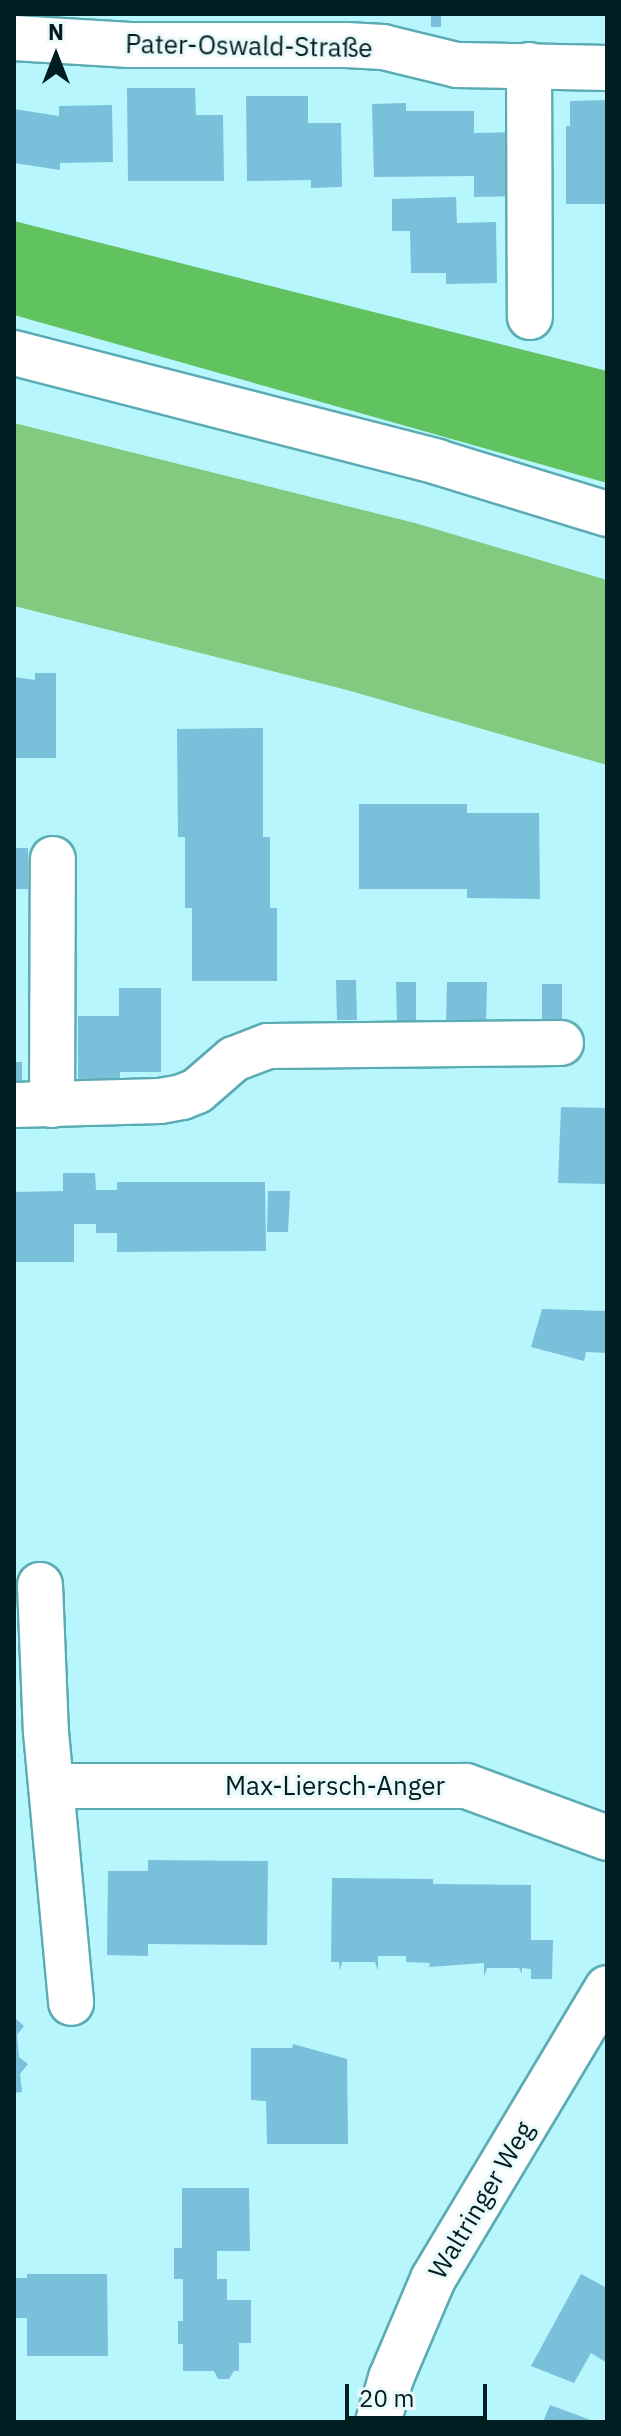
<!DOCTYPE html>
<html>
<head>
<meta charset="utf-8">
<style>
  body { margin:0 }
  #map { position:relative; width:621px; height:2436px; overflow:hidden; background:#b6f6fc; font-family:"IBM Plex Sans",sans-serif }
  div>[style] { position:absolute }
  .green>* { inset:0; background:#82ca7f }
  .forest>* { inset:0; background:#61c260 }
  .building>* { inset:0; background:#7ac0db }
  .roads { filter:drop-shadow(2px 0 #5aabb3) drop-shadow(-2px 0 #5aabb3) drop-shadow(0 2px #5aabb3) drop-shadow(0 -2px #5aabb3) }
  .minor>* { height:44px; margin:-22px; padding:0 22px; transform-origin:22px; border-radius:22px; background:#fff }
  .tertiary>* { height:44px; margin:-22px; padding:0 22px; transform-origin:22px; border-radius:22px; background:#fff }
  .secondary>* { height:44px; margin:-22px; padding:0 22px; transform-origin:22px; border-radius:22px; background:#fff }
  span { translate:-50% -50%; white-space:nowrap; text-align:center; line-height:1.15; -webkit-text-stroke:6px #eaf9fa; paint-order:stroke }
  .street-label { font-size:26px; color:#001e21 }
  .frame { position:absolute; inset:0; border:16px solid #001e21; pointer-events:none }
  .north { position:absolute; left:16px; top:16px; width:80px; height:80px; -webkit-text-stroke:6px #eaf9fa; paint-order:stroke; rotate:0deg; font-size:22px; font-weight:700; line-height:32px; text-align:center; color:#001e21 }
  .north::after { content:''; display:block; margin:auto; width:28px; height:36px; background:#001e21; clip-path:polygon(50% 0,100% 100%,50% 72%,0 100%) }
  .scale { position:absolute; left:345px; top:2384px; width:142px; height:36px; box-sizing:border-box; border:4px solid #001e21; border-top:0; padding-left:10px; font-size:24px; line-height:28px; white-space:nowrap; color:#001e21; -webkit-text-stroke:6px #eaf9fa; paint-order:stroke }
</style>
</head>
<body>
<div id="map">
  <div class="green">
    <div style="clip-path:polygon(14px 423px,415px 523px,607px 580px,607px 765px,347px 690px,14px 606px)"></div>
  </div>
  <div class="forest">
    <div style="clip-path:polygon(14px 221px,607px 371px,607px 483px,14px 315px)"></div>
  </div>
  <div class="building">
    <div style="clip-path:polygon(431px 14px,441px 14px,441px 27px,431px 27px)"></div>
    <div style="clip-path:polygon(127px 88px,195px 88px,196px 115px,223px 115px,224px 181px,128px 181px)"></div>
    <div style="clip-path:polygon(246px 96px,308px 96px,308px 123px,341px 123px,342px 187px,311px 188px,311px 180px,247px 181px)"></div>
    <div style="clip-path:polygon(607px 100px,607px 204px,566px 204px,566px 126px,570px 126px,570px 101px)"></div>
    <div style="clip-path:polygon(406px 103px,406px 111px,474px 111px,474px 133px,516px 132px,517px 196px,474px 197px,474px 176px,374px 177px,372px 104px)"></div>
    <div style="clip-path:polygon(112px 105px,113px 162px,60px 163px,60px 170px,14px 163px,14px 109px,59px 116px,59px 106px)"></div>
    <div style="clip-path:polygon(456px 197px,457px 223px,496px 222px,497px 283px,446px 284px,446px 273px,411px 273px,410px 231px,392px 231px,392px 199px)"></div>
    <div style="clip-path:polygon(35px 673px,56px 673px,56px 758px,14px 758px,14px 677px,35px 680px)"></div>
    <div style="clip-path:polygon(263px 728px,263px 837px,270px 837px,270px 908px,277px 908px,277px 981px,192px 981px,192px 908px,185px 908px,185px 837px,178px 837px,177px 729px)"></div>
    <div style="clip-path:polygon(359px 804px,467px 804px,467px 813px,539px 813px,540px 899px,467px 898px,467px 889px,359px 889px)"></div>
    <div style="clip-path:polygon(14px 848px,28px 848px,28px 889px,14px 889px)"></div>
    <div style="clip-path:polygon(336px 980px,356px 980px,357px 1020px,337px 1020px)"></div>
    <div style="clip-path:polygon(396px 982px,416px 982px,416px 1021px,397px 1021px)"></div>
    <div style="clip-path:polygon(447px 982px,487px 982px,486px 1022px,446px 1022px)"></div>
    <div style="clip-path:polygon(542px 984px,562px 984px,562px 1024px,542px 1024px)"></div>
    <div style="clip-path:polygon(119px 988px,161px 988px,161px 1072px,120px 1072px,120px 1079px,78px 1079px,78px 1016px,119px 1016px)"></div>
    <div style="clip-path:polygon(14px 1062px,22px 1062px,22px 1084px,14px 1084px)"></div>
    <div style="clip-path:polygon(561px 1107px,607px 1108px,607px 1184px,558px 1183px)"></div>
    <div style="clip-path:polygon(63px 1173px,95px 1173px,96px 1190px,117px 1190px,117px 1182px,265px 1182px,266px 1251px,117px 1252px,117px 1233px,96px 1233px,96px 1224px,74px 1224px,74px 1262px,14px 1262px,14px 1192px,63px 1191px)"></div>
    <div style="clip-path:polygon(268px 1191px,290px 1191px,288px 1232px,267px 1232px)"></div>
    <div style="clip-path:polygon(542px 1309px,607px 1311px,607px 1353px,586px 1352px,584px 1361px,531px 1347px)"></div>
    <div style="clip-path:polygon(148px 1860px,268px 1861px,267px 1945px,148px 1944px,148px 1956px,107px 1955px,108px 1871px,148px 1871px)"></div>
    <div style="clip-path:polygon(332px 1878px,433px 1879px,433px 1884px,531px 1885px,531px 1940px,553px 1940px,552px 1979px,531px 1979px,531px 1969px,522px 1968px,522px 1974px,519px 1968px,487px 1968px,484px 1977px,484px 1963px,429px 1967px,430px 1963px,406px 1962px,406px 1956px,378px 1956px,378px 1971px,375px 1962px,342px 1962px,340px 1971px,339px 1962px,331px 1962px)"></div>
    <div style="clip-path:polygon(14px 2017px,24px 2026px,17px 2035px,19px 2057px,28px 2064px,20px 2074px,22px 2092px,14px 2093px)"></div>
    <div style="clip-path:polygon(293px 2044px,347px 2059px,348px 2144px,267px 2144px,266px 2101px,251px 2100px,251px 2048px,292px 2048px)"></div>
    <div style="clip-path:polygon(182px 2188px,249px 2188px,250px 2251px,217px 2251px,217px 2279px,227px 2279px,227px 2300px,251px 2300px,251px 2343px,239px 2343px,239px 2371px,234px 2371px,229px 2379px,218px 2379px,214px 2371px,183px 2371px,183px 2344px,178px 2344px,178px 2321px,183px 2321px,183px 2279px,174px 2279px,174px 2248px,182px 2248px)"></div>
    <div style="clip-path:polygon(27px 2274px,107px 2274px,108px 2356px,27px 2356px,27px 2318px,14px 2318px,14px 2278px,27px 2278px)"></div>
    <div style="clip-path:polygon(581px 2274px,607px 2288px,607px 2363px,591px 2353px,574px 2383px,531px 2366px)"></div>
    <div style="clip-path:polygon(550px 2405px,596px 2422px,543px 2422px)"></div>
  </div>
  <div class="roads">
    <div class="minor">
      <div style="left:14px;top:38px;width:116px;rotate:3.5deg"></div>
      <div style="left:130px;top:45px;width:216px"></div>
      <div style="left:346px;top:45px;width:37px;rotate:3deg"></div>
      <div style="left:383px;top:47px;width:76px;rotate:13.7deg"></div>
      <div style="left:457px;top:65px;width:150px;rotate:1.1deg"></div>
      <div style="left:529px;top:65px;width:252px;rotate:89.8deg"></div>
      <div style="left:14px;top:1105px;width:146px;rotate:-1.6deg"></div>
      <div style="left:160px;top:1101px;width:22px;rotate:-10deg"></div>
      <div style="left:182px;top:1097px;width:16px;rotate:-22deg"></div>
      <div style="left:197px;top:1091px;width:49px;rotate:-40.9deg"></div>
      <div style="left:234px;top:1059px;width:36px;rotate:-21deg"></div>
      <div style="left:268px;top:1046px;width:293px;rotate:-0.6deg"></div>
      <div style="left:52px;top:1105px;width:246px;rotate:-89.8deg"></div>
      <div style="left:40px;top:1585px;width:147px;rotate:87.7deg"></div>
      <div style="left:46px;top:1732px;width:272px;rotate:84.7deg"></div>
      <div style="left:53px;top:1786px;width:413px"></div>
      <div style="left:466px;top:1786px;width:150px;rotate:20.2deg"></div>
    </div>
    <div class="tertiary">
      <div style="left:378px;top:2422px;width:46px;rotate:-73.5deg"></div>
      <div style="left:391px;top:2378px;width:108px;rotate:-67deg"></div>
      <div style="left:433px;top:2279px;width:339px;rotate:-59.1deg"></div>
    </div>
    <div class="secondary">
      <div style="left:14px;top:353px;width:437px;rotate:14.4deg"></div>
      <div style="left:437px;top:462px;width:178px;rotate:17deg"></div>
    </div>
  </div>
  <div class="street-label">
    <span style="left:249px;top:46px;rotate:1deg">Pater-Oswald-Straße</span>
    <span style="left:335px;top:1786px">Max-Liersch-Anger</span>
    <span style="left:481px;top:2200px;rotate:-59deg">Waltringer Weg</span>
  </div>
  <div class="frame"></div>
  <div class="north">N</div>
  <div class="scale">20 m</div>
</div>
</body>
</html>
